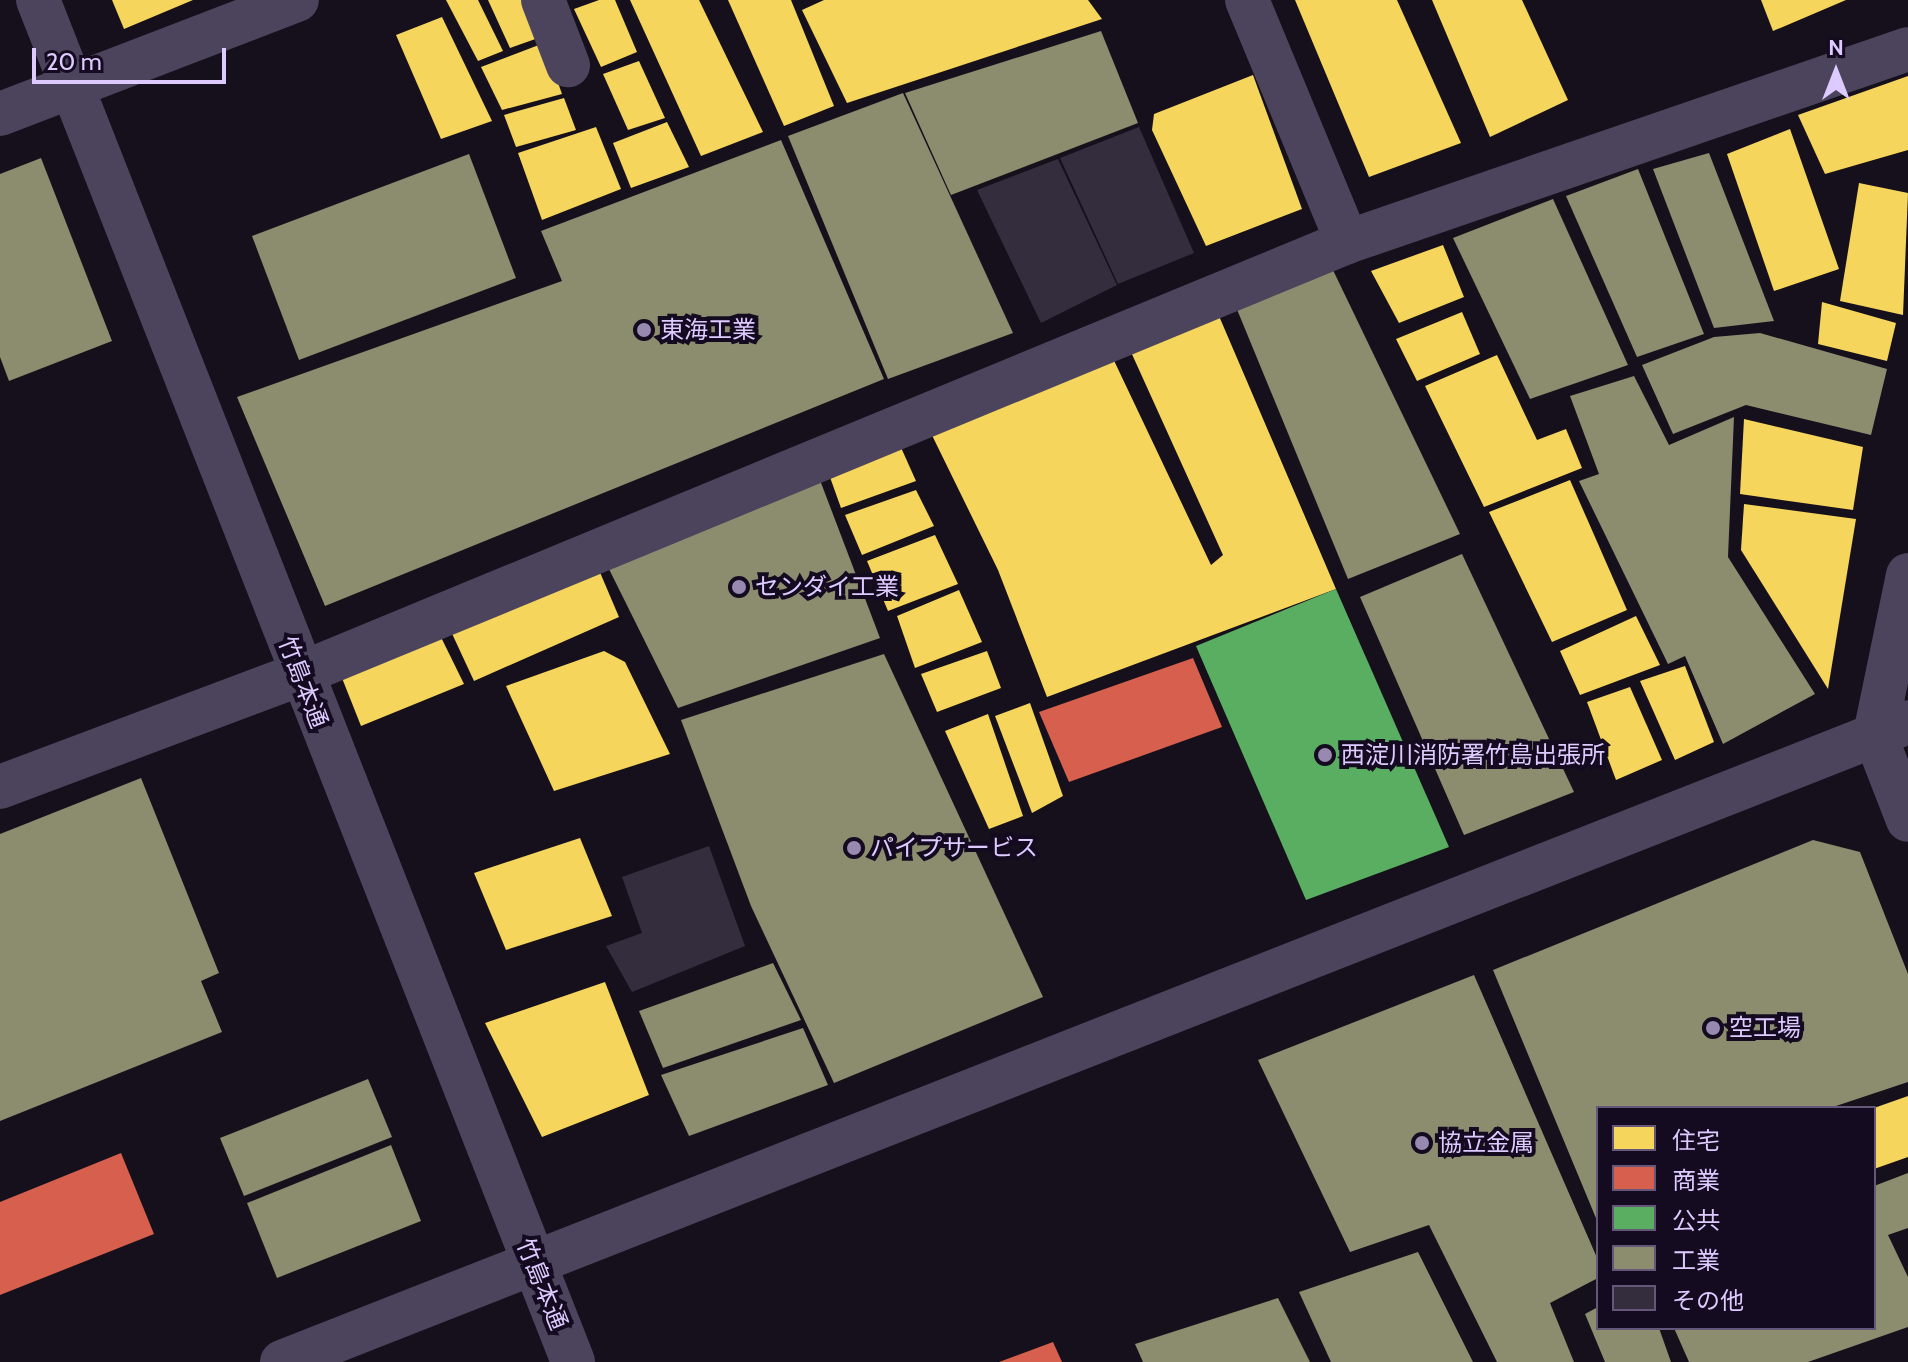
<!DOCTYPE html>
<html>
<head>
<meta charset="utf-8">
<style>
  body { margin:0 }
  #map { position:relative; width:1908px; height:1362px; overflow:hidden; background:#15101b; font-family:Cabin,"Noto Sans JP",sans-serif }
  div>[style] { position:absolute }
  .homes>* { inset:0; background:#f6d55c }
  .shops>* { inset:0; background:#d6604d }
  .public>* { inset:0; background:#5aae61 }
  .industry>* { inset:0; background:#8c8c6e }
  .building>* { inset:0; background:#342d3e }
  .minor>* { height:44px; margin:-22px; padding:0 22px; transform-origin:22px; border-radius:22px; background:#4b445c }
  .dots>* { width:22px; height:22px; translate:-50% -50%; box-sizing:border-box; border:4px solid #140b20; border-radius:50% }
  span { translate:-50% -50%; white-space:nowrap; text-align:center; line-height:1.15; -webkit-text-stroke:8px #140b20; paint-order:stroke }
  .poi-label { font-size:24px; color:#ddcaff }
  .left { translate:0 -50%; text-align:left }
  .street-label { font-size:24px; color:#ddcaff }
  .legend { position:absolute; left:1596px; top:1106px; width:280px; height:224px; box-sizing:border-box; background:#140b20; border:2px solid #645779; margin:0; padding:10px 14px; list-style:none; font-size:24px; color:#ddcaff }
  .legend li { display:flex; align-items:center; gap:16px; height:40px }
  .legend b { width:40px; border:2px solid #645779 }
  .north { position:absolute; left:1796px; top:32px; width:80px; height:80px; -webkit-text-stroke:6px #140b20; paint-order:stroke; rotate:0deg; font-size:22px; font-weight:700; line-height:32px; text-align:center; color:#ddcaff }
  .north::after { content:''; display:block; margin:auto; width:28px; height:36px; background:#ddcaff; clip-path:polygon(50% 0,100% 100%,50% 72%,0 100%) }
  .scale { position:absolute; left:32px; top:48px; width:194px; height:36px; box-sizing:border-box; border:4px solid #ddcaff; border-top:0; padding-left:10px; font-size:24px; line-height:28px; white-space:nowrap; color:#ddcaff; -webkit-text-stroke:6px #140b20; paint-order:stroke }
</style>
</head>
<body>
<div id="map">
  <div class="homes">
    <div style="clip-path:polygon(112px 0,193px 0,124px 29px)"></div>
    <div style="clip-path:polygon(446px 0,478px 0,503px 51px,478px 61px)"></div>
    <div style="clip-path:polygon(488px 0,525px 0,541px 37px,510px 48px)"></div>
    <div style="clip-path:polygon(599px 0,615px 0,637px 52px,601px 67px,574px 9px)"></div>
    <div style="clip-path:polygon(630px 0,699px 0,763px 132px,701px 156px)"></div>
    <div style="clip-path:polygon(728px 0,791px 0,834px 106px,784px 126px)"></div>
    <div style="clip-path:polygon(824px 0,1088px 0,1102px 19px,847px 103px,802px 10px)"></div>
    <div style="clip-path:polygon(1295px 0,1397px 0,1461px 143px,1369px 177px)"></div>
    <div style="clip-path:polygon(1432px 0,1522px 0,1568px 100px,1490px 137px)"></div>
    <div style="clip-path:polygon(1761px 0,1846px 0,1773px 31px)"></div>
    <div style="clip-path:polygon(442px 17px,492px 121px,441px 139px,396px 35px)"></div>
    <div style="clip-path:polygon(544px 43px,562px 94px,502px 110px,481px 67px)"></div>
    <div style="clip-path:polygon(639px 61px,665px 118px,628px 130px,603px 74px)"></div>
    <div style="clip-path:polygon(1253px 75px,1302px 209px,1206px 246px,1152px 130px,1154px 114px)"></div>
    <div style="clip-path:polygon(1908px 76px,1908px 150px,1825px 174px,1798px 115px)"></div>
    <div style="clip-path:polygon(564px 98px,576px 130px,516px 147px,504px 115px)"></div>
    <div style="clip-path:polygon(667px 122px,689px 167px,631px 188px,613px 143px)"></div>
    <div style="clip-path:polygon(596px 127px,621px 189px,542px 220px,518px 153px)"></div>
    <div style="clip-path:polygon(1790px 129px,1839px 269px,1774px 291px,1727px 154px)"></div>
    <div style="clip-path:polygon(1859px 183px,1908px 193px,1903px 315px,1840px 301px)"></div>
    <div style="clip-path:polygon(1443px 245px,1464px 297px,1399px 323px,1371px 271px)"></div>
    <div style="clip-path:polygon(1213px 302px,1336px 589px,1047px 697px,998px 570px,925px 421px,1109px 350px,1211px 565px,1223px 555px,1126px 341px)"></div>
    <div style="clip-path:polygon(1822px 302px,1896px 323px,1887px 361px,1818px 344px)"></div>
    <div style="clip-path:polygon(1462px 312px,1480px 354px,1417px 381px,1396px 339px)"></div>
    <div style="clip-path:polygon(1497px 355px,1537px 440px,1566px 429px,1582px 468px,1484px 507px,1425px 386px)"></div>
    <div style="clip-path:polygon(1744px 419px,1863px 447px,1853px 510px,1740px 494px)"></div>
    <div style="clip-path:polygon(899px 443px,916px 481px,841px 508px,826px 466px)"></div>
    <div style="clip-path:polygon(1570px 480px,1627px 610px,1552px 642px,1489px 512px)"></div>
    <div style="clip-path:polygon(916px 490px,934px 526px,862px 555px,845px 515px)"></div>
    <div style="clip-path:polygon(1744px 504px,1856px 519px,1828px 689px,1741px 550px)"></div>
    <div style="clip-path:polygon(935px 535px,958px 584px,888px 611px,867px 561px)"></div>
    <div style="clip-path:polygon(596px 563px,619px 617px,474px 681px,448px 625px)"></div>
    <div style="clip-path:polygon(959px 590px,982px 642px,915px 668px,897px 616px)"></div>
    <div style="clip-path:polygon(1636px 616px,1660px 665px,1580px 695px,1560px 651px)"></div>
    <div style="clip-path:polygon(436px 627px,464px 684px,361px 726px,340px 673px)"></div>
    <div style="clip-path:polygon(604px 651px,625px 662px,670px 754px,554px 791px,506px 686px)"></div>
    <div style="clip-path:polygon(987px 651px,1001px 688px,937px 712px,921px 674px)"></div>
    <div style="clip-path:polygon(1685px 666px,1714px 742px,1675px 760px,1640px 681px)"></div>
    <div style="clip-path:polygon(1630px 687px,1662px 760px,1616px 780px,1587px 702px)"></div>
    <div style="clip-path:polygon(1030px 703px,1063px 796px,1032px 813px,995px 716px)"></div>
    <div style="clip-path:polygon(988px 714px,1023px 816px,989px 829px,945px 731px)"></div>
    <div style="clip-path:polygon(580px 838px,612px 916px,506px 950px,474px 873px)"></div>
    <div style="clip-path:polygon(605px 982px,649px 1095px,542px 1137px,485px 1023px)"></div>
    <div style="clip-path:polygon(1908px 1096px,1908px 1157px,1874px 1169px,1874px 1108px)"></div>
  </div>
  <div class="shops">
    <div style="clip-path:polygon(1193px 658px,1222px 727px,1069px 782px,1039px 712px)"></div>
    <div style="clip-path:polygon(121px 1153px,154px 1234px,0 1295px,0 1202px)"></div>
    <div style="clip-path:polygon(1053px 1342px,1062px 1362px,999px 1362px)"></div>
  </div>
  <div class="public">
    <div style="clip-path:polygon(1336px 589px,1449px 847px,1306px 900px,1196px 646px)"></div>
  </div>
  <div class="industry">
    <div style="clip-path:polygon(1101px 31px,1138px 123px,951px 195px,905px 93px)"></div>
    <div style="clip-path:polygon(903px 93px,1013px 333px,888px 379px,788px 136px)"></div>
    <div style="clip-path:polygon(781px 140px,884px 379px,325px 606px,237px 397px,562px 281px,541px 231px)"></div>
    <div style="clip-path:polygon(1709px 153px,1774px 321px,1714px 328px,1653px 169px)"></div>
    <div style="clip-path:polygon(469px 154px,516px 278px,299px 360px,252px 236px)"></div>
    <div style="clip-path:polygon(41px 158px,112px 341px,9px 381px,0 357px,0 174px)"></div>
    <div style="clip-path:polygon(1638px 169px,1704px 334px,1637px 357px,1566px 196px)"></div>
    <div style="clip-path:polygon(1553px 199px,1628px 365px,1530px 399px,1453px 238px)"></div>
    <div style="clip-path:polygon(1332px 268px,1460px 534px,1348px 579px,1236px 307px)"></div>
    <div style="clip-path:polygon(1760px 333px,1887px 369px,1871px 435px,1746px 405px,1673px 434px,1642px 365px,1714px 337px)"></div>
    <div style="clip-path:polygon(1634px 376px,1669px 445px,1734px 417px,1728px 557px,1815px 694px,1723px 744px,1685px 656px,1668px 664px,1579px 481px,1599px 474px,1570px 396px)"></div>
    <div style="clip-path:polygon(815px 467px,880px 638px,678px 708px,604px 559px)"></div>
    <div style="clip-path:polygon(1462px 554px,1574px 792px,1464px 835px,1360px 597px)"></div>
    <div style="clip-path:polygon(884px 654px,1043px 997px,834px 1083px,751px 906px,681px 720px)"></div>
    <div style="clip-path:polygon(141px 778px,219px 973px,201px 981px,222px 1032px,0 1121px,0 834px)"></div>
    <div style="clip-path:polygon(1813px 840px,1860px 852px,1908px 974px,1908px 1082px,1830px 1108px,1598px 1108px,1598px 1223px,1493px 970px)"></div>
    <div style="clip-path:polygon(773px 963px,801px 1020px,663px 1068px,639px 1011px)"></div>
    <div style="clip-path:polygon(1474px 975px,1598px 1260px,1598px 1278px,1550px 1303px,1574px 1362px,1497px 1362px,1429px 1225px,1350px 1252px,1258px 1060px)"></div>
    <div style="clip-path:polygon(803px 1028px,828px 1085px,689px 1136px,661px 1075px)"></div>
    <div style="clip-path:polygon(368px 1079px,392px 1137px,244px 1196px,220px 1138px)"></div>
    <div style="clip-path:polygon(391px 1145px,421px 1221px,277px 1278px,247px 1203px)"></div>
    <div style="clip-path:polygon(1908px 1173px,1908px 1228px,1888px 1235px,1908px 1277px,1908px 1327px,1808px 1362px,1689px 1362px,1674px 1328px,1874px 1328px,1874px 1186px)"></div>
    <div style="clip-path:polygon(1418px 1252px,1473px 1362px,1331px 1362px,1299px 1292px)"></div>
    <div style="clip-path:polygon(1278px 1298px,1310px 1362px,1143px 1362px,1135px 1344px)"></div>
    <div style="clip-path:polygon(1598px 1307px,1598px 1328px,1659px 1328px,1671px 1362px,1605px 1362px,1585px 1314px)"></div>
  </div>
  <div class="building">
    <div style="clip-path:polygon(1139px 127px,1194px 253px,1118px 284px,1060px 158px)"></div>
    <div style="clip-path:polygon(1058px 159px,1117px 285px,1041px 323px,977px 190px)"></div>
    <div style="clip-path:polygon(709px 846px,745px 946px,632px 992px,606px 946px,642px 933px,622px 877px)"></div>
  </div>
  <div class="minor">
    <div style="left:38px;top:0;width:1463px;rotate:68.55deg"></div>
    <div style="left:543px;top:0;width:70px;rotate:69deg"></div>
    <div style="left:1247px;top:0;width:262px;rotate:67.5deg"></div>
    <div style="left:0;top:114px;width:318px;rotate:-21deg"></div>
    <div style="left:1908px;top:575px;width:163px;rotate:101.7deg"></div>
    <div style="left:1875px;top:735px;width:91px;rotate:68.8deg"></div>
    <div style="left:0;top:787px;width:321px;rotate:-20.6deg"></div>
    <div style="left:300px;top:674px;width:1133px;rotate:-22.42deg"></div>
    <div style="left:1347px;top:242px;width:593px;rotate:-18.98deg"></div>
    <div style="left:282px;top:1362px;width:1747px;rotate:-21.48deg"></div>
  </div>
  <div class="dots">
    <div style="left:644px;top:330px;background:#9789af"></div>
    <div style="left:739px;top:587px;background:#9789af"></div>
    <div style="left:1325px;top:755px;background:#9789af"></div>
    <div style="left:854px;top:848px;background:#9789af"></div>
    <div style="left:1713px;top:1028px;background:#9789af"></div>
    <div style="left:1422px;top:1143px;background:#9789af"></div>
  </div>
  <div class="poi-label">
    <span class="left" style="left:660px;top:330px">東海工業</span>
    <span class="left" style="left:755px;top:587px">センダイ工業</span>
    <span class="left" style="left:1341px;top:755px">西淀川消防署竹島出張所</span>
    <span class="left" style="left:870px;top:848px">パイプサービス</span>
    <span class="left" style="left:1729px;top:1028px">空工場</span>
    <span class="left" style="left:1438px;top:1143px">協立金属</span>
  </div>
  <div class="street-label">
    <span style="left:303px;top:682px;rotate:69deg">竹島本通</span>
    <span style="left:542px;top:1284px;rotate:68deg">竹島本通</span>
  </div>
  <ul class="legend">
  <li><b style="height:22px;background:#f6d55c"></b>住宅</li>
  <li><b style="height:22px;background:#d6604d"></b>商業</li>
  <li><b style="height:22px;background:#5aae61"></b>公共</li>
  <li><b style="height:22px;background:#8c8c6e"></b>工業</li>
  <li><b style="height:22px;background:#342d3e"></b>その他</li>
  </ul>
  <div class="north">N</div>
  <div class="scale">20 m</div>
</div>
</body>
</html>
